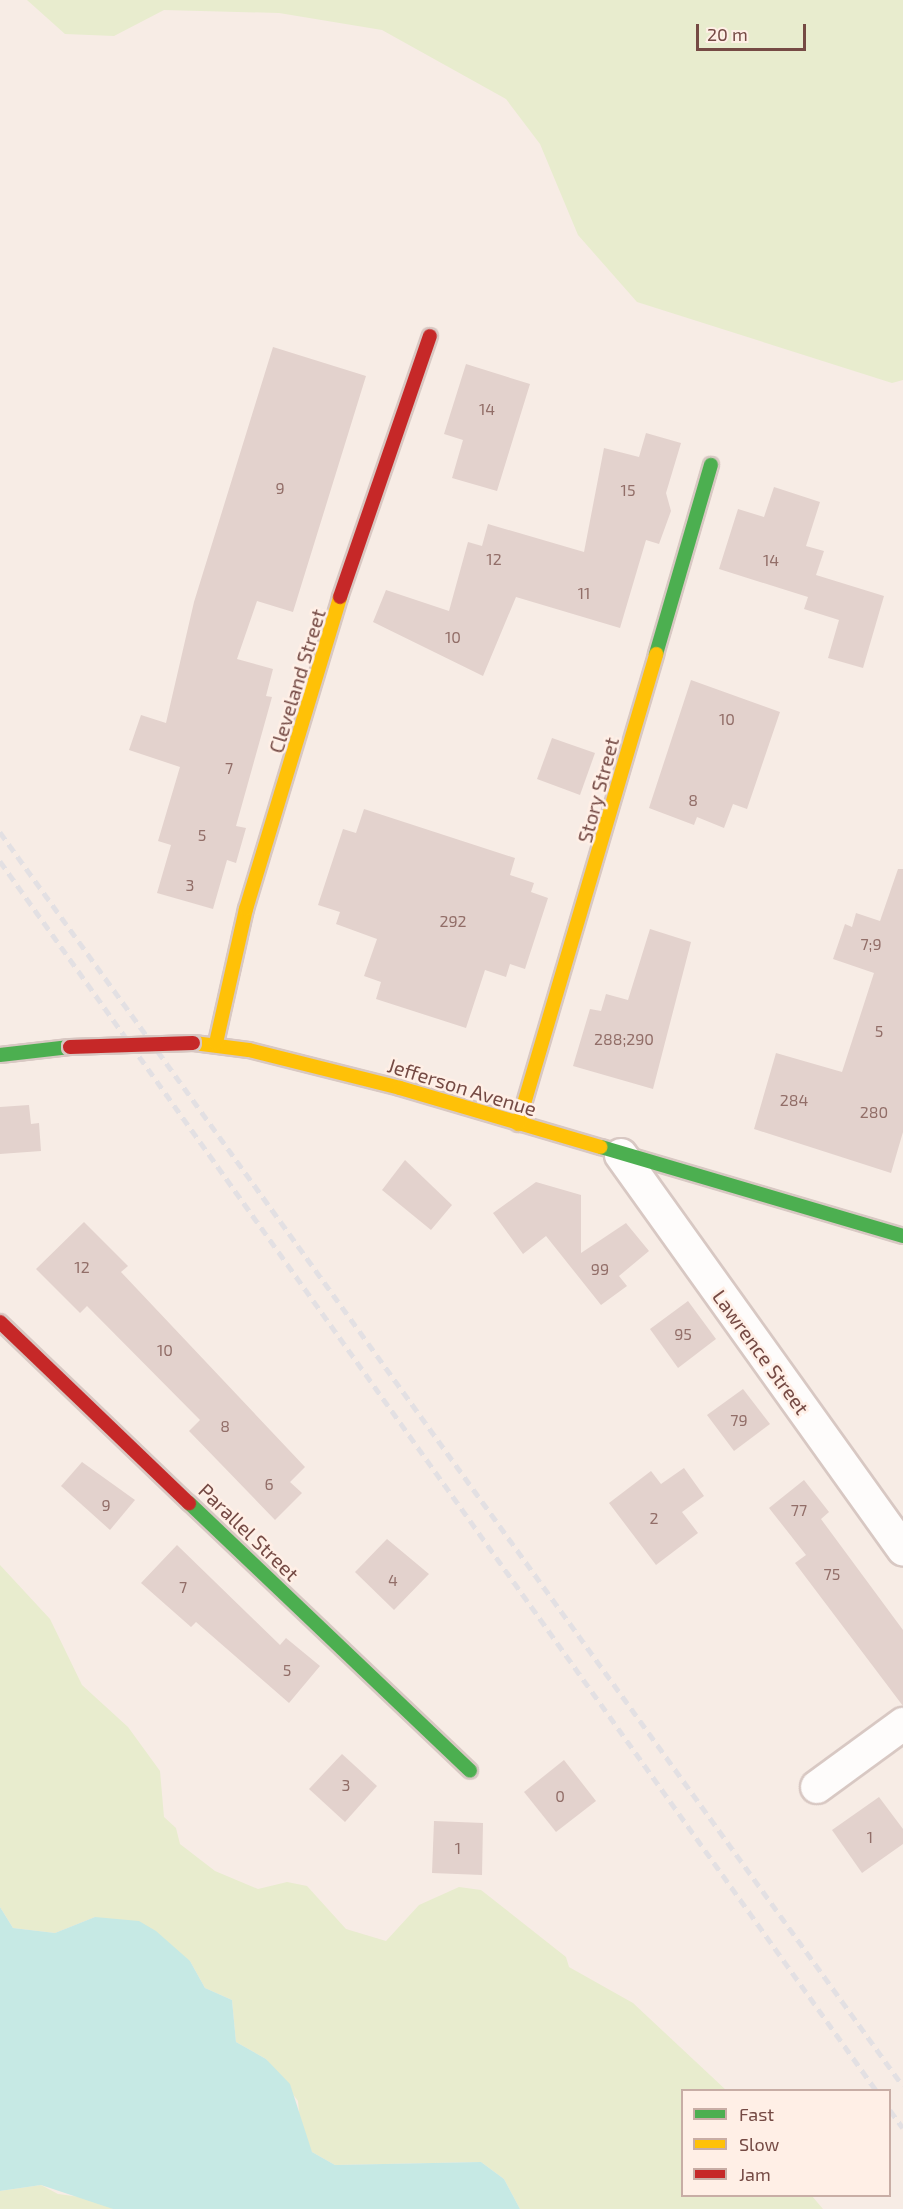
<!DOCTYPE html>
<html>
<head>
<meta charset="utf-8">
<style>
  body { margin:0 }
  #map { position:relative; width:903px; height:2209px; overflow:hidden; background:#f7ece5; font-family:"Exo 2",sans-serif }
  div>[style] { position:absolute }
  .green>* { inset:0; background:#e8ecce }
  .water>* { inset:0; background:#c6e9e4 }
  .building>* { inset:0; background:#e3d2cd }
  .roads { filter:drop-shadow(2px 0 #d8c8c3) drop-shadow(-2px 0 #d8c8c3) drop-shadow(0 2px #d8c8c3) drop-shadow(0 -2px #d8c8c3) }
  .street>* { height:32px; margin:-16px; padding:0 16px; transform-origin:16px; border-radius:16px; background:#fefcfb }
  .fast>* { height:14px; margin:-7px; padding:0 7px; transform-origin:7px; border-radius:7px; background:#4caf50 }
  .slow>* { height:14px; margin:-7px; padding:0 7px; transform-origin:7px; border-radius:7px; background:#ffc107 }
  .jam>* { height:14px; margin:-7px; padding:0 7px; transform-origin:7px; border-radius:7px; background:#c62828 }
  .rail>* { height:4.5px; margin-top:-2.25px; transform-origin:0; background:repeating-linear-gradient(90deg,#e3e0e3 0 9px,transparent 0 15px) }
  .bridges { filter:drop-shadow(2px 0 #d7c7c2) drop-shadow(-2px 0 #d7c7c2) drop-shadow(0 2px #d7c7c2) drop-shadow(0 -2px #d7c7c2) }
  .jam-bridge>* { height:14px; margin:-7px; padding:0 7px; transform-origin:7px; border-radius:7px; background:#c62828 }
  span { translate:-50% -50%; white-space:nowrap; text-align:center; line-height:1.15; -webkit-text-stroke:5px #ffefe6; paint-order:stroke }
  .number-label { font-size:16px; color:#926e68 }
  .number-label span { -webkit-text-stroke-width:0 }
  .street-label { font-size:20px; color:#754a44 }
  .legend { position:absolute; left:681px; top:2089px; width:210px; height:108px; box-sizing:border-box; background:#ffefe6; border:2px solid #c8ada5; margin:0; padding:8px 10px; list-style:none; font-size:18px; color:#754a44 }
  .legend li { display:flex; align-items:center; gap:12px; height:30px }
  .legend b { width:30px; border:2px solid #c8ada5 }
  .scale { position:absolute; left:696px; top:24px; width:110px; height:27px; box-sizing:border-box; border:3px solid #754a44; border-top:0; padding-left:8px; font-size:18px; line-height:21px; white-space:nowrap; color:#754a44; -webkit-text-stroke:4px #ffefe6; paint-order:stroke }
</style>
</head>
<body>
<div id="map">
  <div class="green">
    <div style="clip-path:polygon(27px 0,903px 0,903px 380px,892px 383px,637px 302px,578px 235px,540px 144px,506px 99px,382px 30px,279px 13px,164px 10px,114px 36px,65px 34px)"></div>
    <div style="clip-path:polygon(0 1565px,50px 1619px,82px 1685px,128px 1727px,160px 1771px,164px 1817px,176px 1828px,180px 1844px,215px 1871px,258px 1889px,287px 1882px,307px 1886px,346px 1929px,386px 1941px,419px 1905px,459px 1887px,481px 1890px,566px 1957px,569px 1967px,633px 2003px,726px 2090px,682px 2090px,682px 2196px,812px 2196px,823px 2209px,520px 2209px,504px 2179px,481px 2162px,335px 2165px,312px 2152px,301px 2134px,298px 2101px,266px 2059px,236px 2042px,232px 2000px,205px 1988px,190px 1961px,95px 1917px,55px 1933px,13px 1928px,0 1907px)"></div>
    <div style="clip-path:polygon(41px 2185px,58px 2194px,95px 2199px,113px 2209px,0 2209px,0 2191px)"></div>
  </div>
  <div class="water">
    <div style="clip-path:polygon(0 1907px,13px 1928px,55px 1933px,95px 1917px,139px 1921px,156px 1931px,190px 1961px,205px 1988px,232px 2000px,236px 2042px,266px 2059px,290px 2084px,312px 2152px,335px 2165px,481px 2162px,504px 2179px,520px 2209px,113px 2209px,41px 2185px,0 2191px)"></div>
  </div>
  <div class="building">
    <div style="clip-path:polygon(273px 347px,366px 376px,293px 612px,257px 601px,237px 659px,273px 669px,266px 696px,272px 697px,236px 826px,246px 828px,236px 863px,227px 860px,213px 909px,157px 893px,171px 845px,158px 841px,180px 767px,129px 750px,141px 715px,166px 723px,194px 602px)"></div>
    <div style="clip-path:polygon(466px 364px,530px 384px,497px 491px,452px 478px,463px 440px,444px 434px)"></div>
    <div style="clip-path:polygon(646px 433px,681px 443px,666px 493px,671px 511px,659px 544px,646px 540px,620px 628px,516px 597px,483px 676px,373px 622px,386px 590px,449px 611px,468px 542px,482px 546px,488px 524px,584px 552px,604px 448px,639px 457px)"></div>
    <div style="clip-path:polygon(774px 487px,820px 502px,806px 546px,824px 551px,816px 575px,884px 596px,863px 668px,828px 658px,839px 620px,804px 609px,808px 597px,719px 569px,738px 509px,764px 517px)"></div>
    <div style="clip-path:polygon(691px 680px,780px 712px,747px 809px,733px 804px,724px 828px,697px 817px,694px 825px,649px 808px)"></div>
    <div style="clip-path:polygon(552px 738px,595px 753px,580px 795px,537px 779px)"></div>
    <div style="clip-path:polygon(364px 809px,515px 858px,510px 875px,534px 883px,531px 892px,548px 898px,525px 969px,510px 964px,506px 977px,485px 970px,466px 1028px,376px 999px,381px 982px,364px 976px,377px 939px,336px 924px,340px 912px,318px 905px,343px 829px,356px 833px)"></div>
    <div style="clip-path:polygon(898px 869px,903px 869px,903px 1132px,891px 1173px,754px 1129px,776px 1053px,842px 1072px,874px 973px,833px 959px,845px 924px,852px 927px,856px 913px,880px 921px)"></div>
    <div style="clip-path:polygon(650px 929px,691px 942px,653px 1089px,573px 1066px,590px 1009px,601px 1011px,606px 994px,628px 1000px)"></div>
    <div style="clip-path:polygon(29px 1105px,31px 1124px,39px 1123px,41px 1151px,0 1154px,0 1107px)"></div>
    <div style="clip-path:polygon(405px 1160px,452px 1205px,431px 1230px,382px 1190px)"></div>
    <div style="clip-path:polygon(536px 1182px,581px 1195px,581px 1253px,626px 1223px,649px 1251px,619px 1276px,627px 1286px,601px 1305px,546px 1236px,523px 1254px,493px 1213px)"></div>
    <div style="clip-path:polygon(84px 1222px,128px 1266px,121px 1272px,305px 1467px,290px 1482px,302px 1493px,275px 1520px,189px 1431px,200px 1420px,87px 1306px,80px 1313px,36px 1269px)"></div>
    <div style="clip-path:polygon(688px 1301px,716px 1339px,678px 1368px,650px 1329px)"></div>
    <div style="clip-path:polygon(743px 1389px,770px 1424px,734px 1451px,707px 1415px)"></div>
    <div style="clip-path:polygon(82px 1462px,135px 1500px,110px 1530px,61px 1486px)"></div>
    <div style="clip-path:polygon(684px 1468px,704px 1496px,682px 1512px,698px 1533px,656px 1565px,609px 1503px,651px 1471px,661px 1484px)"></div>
    <div style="clip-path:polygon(804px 1480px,829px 1512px,821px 1519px,903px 1630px,903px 1706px,795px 1563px,806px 1555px,769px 1508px)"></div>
    <div style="clip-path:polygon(387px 1539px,429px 1574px,394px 1610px,355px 1572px)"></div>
    <div style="clip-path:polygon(177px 1545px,280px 1645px,286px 1638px,320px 1666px,289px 1703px,196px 1622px,191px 1627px,141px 1583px)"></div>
    <div style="clip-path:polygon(342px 1754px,377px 1786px,345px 1822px,309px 1789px)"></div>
    <div style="clip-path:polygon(564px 1760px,596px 1801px,556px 1832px,524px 1792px)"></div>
    <div style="clip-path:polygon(879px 1797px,903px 1829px,903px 1844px,862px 1873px,832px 1830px)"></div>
    <div style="clip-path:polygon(434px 1821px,483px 1823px,482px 1875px,432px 1873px)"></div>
  </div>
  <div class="roads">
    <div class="street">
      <div style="left:621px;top:1155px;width:485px;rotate:54.4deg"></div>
      <div style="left:817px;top:1787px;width:107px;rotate:-36.2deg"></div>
    </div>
    <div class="fast">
      <div style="left:656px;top:654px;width:197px;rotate:-73.8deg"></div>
      <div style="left:0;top:1055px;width:70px;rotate:-6.5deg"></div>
      <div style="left:601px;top:1147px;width:315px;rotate:16.4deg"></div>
      <div style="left:189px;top:1503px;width:388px;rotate:43.6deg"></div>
    </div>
    <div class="slow">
      <div style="left:194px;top:1043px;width:55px;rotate:7.3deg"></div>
      <div style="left:249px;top:1050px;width:156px;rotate:14.1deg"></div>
      <div style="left:400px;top:1088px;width:209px;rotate:16.4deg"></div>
      <div style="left:216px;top:1043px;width:137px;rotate:-77.4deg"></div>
      <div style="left:246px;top:909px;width:326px;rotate:-73.2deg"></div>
      <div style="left:518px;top:1124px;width:490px;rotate:-73.6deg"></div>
    </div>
    <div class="jam">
      <div style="left:340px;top:597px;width:276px;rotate:-71deg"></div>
      <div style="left:0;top:1322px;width:262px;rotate:43.8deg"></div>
    </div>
  </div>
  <div class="rail">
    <div style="left:0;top:832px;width:1545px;rotate:54.24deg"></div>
    <div style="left:0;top:861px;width:1509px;rotate:54.52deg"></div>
    <div style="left:890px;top:2110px;width:22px;rotate:54deg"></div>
  </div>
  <div class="bridges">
    <div class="jam-bridge">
      <div style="left:70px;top:1047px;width:123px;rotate:-1.9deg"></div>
    </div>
  </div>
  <div class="number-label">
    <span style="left:487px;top:409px">14</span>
    <span style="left:280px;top:488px">9</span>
    <span style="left:628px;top:490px">15</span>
    <span style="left:494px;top:559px">12</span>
    <span style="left:771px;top:560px">14</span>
    <span style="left:584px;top:593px">11</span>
    <span style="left:453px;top:637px">10</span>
    <span style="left:727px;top:719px">10</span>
    <span style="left:229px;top:768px">7</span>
    <span style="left:693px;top:800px">8</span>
    <span style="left:202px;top:835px">5</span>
    <span style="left:190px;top:885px">3</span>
    <span style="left:453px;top:921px">292</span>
    <span style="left:871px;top:944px">7;9</span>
    <span style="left:879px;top:1031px">5</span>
    <span style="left:624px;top:1039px">288;290</span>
    <span style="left:794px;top:1100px">284</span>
    <span style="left:874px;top:1112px">280</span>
    <span style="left:82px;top:1267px">12</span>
    <span style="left:600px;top:1269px">99</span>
    <span style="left:683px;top:1334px">95</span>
    <span style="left:165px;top:1350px">10</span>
    <span style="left:739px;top:1420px">79</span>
    <span style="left:225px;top:1426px">8</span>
    <span style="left:269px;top:1484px">6</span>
    <span style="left:106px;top:1505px">9</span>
    <span style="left:799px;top:1510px">77</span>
    <span style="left:654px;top:1518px">2</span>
    <span style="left:832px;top:1574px">75</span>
    <span style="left:393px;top:1580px">4</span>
    <span style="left:183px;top:1587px">7</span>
    <span style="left:287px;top:1670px">5</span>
    <span style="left:346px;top:1785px">3</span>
    <span style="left:560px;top:1796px">0</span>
    <span style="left:870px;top:1837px">1</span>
    <span style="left:458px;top:1848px">1</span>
  </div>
  <div class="street-label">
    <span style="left:297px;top:681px;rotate:-73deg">Cleveland Street</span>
    <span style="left:598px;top:790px;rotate:-75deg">Story Street</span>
    <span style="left:462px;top:1087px;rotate:17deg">Jefferson Avenue</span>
    <span style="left:761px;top:1352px;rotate:54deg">Lawrence Street</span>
    <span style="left:249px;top:1532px;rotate:44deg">Parallel Street</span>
  </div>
  <ul class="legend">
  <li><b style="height:8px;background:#4caf50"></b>Fast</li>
  <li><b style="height:8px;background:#ffc107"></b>Slow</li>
  <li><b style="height:8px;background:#c62828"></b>Jam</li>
  </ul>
  <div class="scale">20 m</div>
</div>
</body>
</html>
